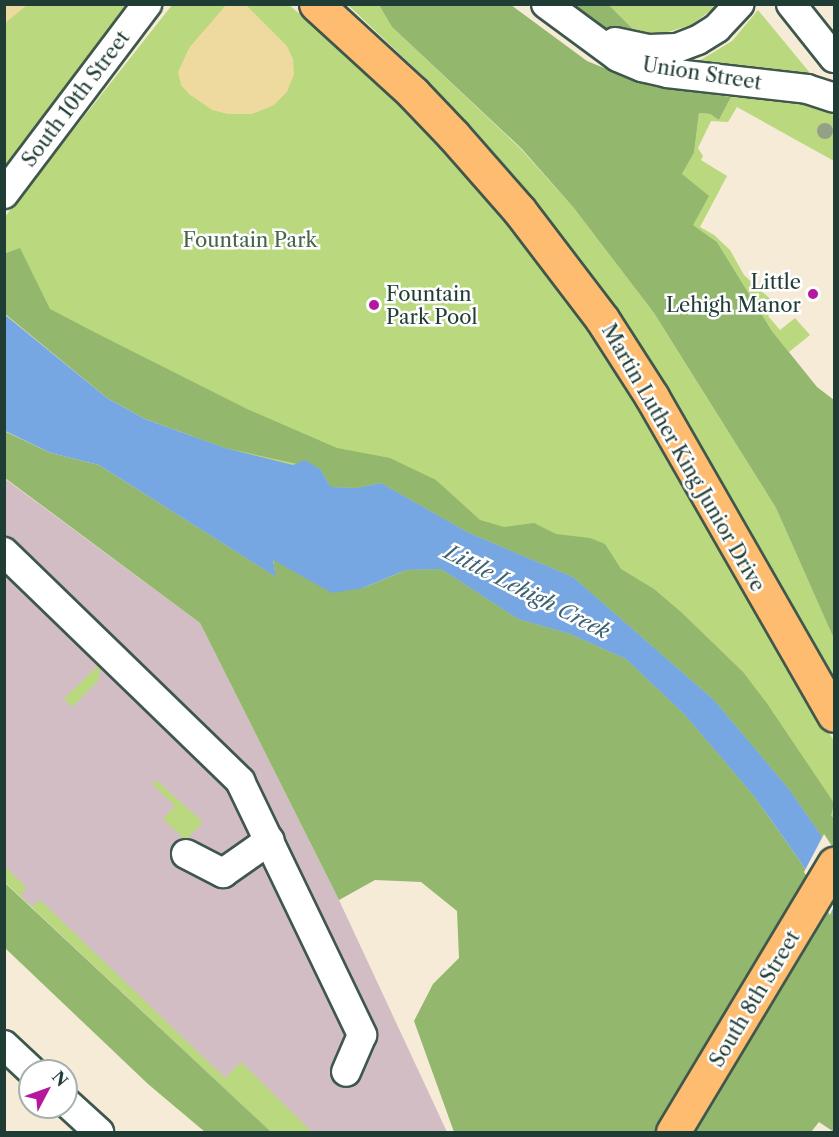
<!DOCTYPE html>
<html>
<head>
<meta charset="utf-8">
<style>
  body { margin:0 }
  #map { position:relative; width:839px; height:1137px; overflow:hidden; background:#f5ebd7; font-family:"Libre Caslon Text",serif }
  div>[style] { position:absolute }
  .industrial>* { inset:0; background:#d2bdc5 }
  .green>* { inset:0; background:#bad87e }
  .forest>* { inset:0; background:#93b86d }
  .sand>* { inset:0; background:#eeda9e }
  .water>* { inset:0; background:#77a7e2 }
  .pier>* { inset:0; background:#f5ebd7 }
  .roads { filter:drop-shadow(2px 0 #3f574c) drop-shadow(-2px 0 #3f574c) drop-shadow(0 2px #3f574c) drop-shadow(0 -2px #3f574c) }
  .minor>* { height:28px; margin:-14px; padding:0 14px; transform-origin:14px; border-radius:14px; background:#fff }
  .major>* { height:33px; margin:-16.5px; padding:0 16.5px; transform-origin:16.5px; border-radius:16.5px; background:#fdbc6f }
  .trees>* { width:16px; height:16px; margin:-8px; border-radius:50%; background:#95a187 }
  .dots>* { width:16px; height:16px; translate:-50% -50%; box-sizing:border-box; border:3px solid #fff; border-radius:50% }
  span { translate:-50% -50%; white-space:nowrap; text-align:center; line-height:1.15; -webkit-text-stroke:5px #fff; paint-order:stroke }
  .street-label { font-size:20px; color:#1f3d34 }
  .park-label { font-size:20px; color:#466446 }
  .poi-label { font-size:20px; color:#1f3d34 }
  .right { translate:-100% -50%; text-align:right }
  .left { translate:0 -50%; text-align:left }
  .water-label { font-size:21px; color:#3e6271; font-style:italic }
  .frame { position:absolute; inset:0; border:6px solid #1f3d34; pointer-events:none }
  .north { position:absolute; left:18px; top:1059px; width:60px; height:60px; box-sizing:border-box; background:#fff; border:2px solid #a5b1ae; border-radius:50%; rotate:49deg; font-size:16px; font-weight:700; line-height:24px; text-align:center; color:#1f3d34 }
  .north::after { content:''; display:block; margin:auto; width:21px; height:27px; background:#b5179e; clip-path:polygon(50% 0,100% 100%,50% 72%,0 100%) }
</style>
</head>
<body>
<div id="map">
  <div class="industrial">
    <div style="clip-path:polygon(4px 478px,200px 623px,339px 900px,447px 1132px,271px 1132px,5px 882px)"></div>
  </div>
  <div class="green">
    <div style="clip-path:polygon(4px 5px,129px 5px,5px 168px,4px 168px)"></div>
    <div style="clip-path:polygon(172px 5px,289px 5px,400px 99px,454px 157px,560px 285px,633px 395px,801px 687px,834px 741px,834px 854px,5px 314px,4px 218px)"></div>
    <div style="clip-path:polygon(348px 5px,379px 5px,392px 27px,520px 148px,573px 207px,654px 313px,776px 508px,834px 639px,834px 679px,688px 422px,603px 290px,533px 198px,474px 130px,423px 76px)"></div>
    <div style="clip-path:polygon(609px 5px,718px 5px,691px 25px,665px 33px,642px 34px,634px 34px,633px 29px)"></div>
    <div style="clip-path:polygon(758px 10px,815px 79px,694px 64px,732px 41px)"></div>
    <div style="clip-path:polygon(731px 97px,797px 101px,834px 115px,834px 161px,737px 107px,728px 122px,711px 121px,698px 148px,703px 156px,701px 160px,727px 176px,700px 227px,714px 235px,730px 250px,744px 275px,778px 306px,768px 316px,780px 330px,795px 318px,810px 335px,789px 352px,772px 331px,717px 242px,693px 225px,682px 174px,694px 153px,699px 113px,710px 114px,719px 120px)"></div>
    <div style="clip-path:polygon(100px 666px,99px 680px,72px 707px,64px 699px,95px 668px)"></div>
    <div style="clip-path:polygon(156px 780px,203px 822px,186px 840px,163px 819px,175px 806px,152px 784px)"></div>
    <div style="clip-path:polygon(4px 866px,27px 888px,22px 892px,22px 897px,32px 906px,40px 900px,225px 1078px,241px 1062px,312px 1132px,271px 1132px,5px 882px)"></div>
  </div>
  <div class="forest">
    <div style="clip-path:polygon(379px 5px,511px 5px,587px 61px,624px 76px,669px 88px,731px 97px,719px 120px,710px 114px,699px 113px,694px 153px,682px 174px,709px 196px,693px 225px,717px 242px,772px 331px,817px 387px,834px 400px,834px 639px,776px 508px,654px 313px,573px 207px,521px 148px,392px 27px)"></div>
    <div style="clip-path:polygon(569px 5px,609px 5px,633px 29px,634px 34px,615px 32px,596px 24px)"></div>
    <div style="clip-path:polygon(20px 248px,50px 309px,98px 334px,247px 409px,337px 448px,390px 458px,436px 480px,480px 520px,504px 527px,534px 523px,556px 534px,590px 538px,605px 544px,621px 569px,654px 589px,681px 612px,743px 672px,766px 702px,834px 803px,831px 816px,834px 818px,834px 854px,789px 789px,714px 700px,573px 577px,469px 533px,381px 483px,357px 488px,331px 487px,320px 469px,225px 448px,145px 419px,107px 398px,5px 314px,4px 254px)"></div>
    <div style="clip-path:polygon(4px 431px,51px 453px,99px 465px,275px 576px,273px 559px,363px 588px,406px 570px,441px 569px,518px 619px,570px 634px,626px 659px,685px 715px,754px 796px,800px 861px,834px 917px,834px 1132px,819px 1122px,811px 1132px,454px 1132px,414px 1021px,433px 984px,459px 958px,457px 911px,421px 882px,375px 880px,339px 900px,200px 623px,5px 478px)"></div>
    <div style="clip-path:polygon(4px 882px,223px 1087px,271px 1132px,205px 1132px,148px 1084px,5px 948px)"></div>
  </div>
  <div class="sand">
    <div style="clip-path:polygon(245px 4px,287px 46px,293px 59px,294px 74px,287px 92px,274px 105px,252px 114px,228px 114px,212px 110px,189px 94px,181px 85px,178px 72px,189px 48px,226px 5px)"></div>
    <div style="clip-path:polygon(4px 5px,5px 4px,27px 5px,5px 23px)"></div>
  </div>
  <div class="water">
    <div style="clip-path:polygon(4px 314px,107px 398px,145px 419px,225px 448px,293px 465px,305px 460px,320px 469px,331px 487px,357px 488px,381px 483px,469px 533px,573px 577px,714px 700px,789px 789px,834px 854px,834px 917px,800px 861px,754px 796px,685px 715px,626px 659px,570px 634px,518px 619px,441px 569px,406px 570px,363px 588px,332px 593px,273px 560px,276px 577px,99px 465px,51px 453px,5px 431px)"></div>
  </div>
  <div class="pier">
    <div style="clip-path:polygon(824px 834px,834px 849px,834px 906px,830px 915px,804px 872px)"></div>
  </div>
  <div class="roads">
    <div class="minor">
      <div style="left:546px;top:4px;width:89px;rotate:36.4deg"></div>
      <div style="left:618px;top:57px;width:26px;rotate:23deg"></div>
      <div style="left:642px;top:67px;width:26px;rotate:13deg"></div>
      <div style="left:667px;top:73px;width:141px;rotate:6.5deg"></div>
      <div style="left:807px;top:89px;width:28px;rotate:18deg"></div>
      <div style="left:791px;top:4px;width:69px;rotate:51.5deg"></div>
      <div style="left:615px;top:42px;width:35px;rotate:12deg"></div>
      <div style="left:649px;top:49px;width:28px;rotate:-2deg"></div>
      <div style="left:677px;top:48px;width:22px;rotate:-21deg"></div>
      <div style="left:698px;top:40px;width:22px;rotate:-32deg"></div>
      <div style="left:717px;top:28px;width:33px;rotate:-47deg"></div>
      <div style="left:4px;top:194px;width:238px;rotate:-53deg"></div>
      <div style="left:4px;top:552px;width:329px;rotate:44.1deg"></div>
      <div style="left:240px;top:781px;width:282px;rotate:64.3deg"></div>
      <div style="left:362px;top:1035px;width:40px;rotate:113.4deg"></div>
      <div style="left:186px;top:854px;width:42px;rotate:27.2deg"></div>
      <div style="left:223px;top:873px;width:57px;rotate:-35.1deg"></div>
      <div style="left:4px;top:1045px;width:38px;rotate:43deg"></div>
      <div style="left:66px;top:1102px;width:45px;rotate:42.3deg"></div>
    </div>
    <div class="major">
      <div style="left:316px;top:4px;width:132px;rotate:42.5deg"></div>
      <div style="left:413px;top:93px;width:59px;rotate:46.4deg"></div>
      <div style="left:454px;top:136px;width:98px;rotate:48.7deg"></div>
      <div style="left:519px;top:210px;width:137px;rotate:52.7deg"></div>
      <div style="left:602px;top:319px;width:93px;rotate:57.3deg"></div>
      <div style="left:652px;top:397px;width:366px;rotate:60.2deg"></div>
      <div style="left:673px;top:1132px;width:313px;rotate:-59deg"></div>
    </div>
  </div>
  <div class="trees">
    <div style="left:825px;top:131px"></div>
  </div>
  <div class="dots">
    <div style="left:813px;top:294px;background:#b5179e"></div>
    <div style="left:374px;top:305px;background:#b5179e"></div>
  </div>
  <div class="street-label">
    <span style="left:702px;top:74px;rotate:9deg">Union Street</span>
    <span style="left:76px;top:99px;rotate:-53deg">South 10th Street</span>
    <span style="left:683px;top:458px;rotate:60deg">Martin Luther King Junior Drive</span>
    <span style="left:755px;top:999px;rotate:-59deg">South 8th Street</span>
  </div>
  <div class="park-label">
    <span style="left:250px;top:240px">Fountain Park</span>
  </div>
  <div class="poi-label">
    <span class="right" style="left:801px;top:294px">Little<br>Lehigh Manor</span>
    <span class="left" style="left:386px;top:306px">Fountain<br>Park Pool</span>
  </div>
  <div class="water-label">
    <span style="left:527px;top:592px;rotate:27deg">Little Lehigh Creek</span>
  </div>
  <div class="frame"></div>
  <div class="north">N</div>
</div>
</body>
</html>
